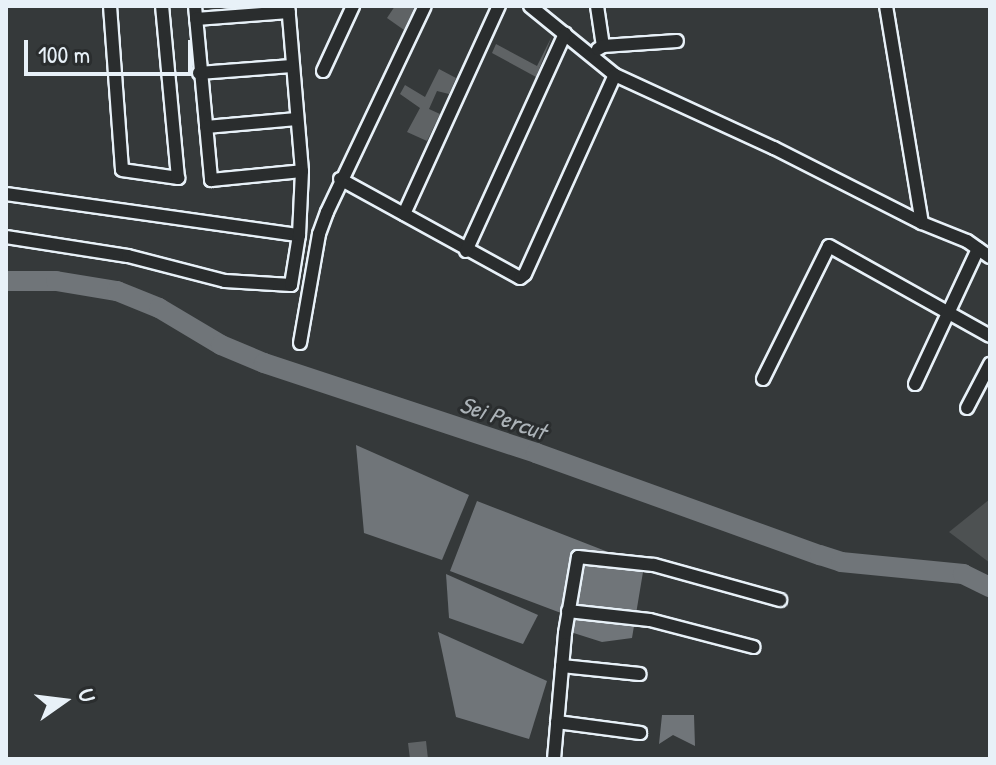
<!DOCTYPE html>
<html>
<head>
<meta charset="utf-8">
<style>
  body { margin:0 }
  #map { position:relative; width:996px; height:765px; overflow:hidden; background:#35393a; font-family:"Patrick Hand",sans-serif }
  div>[style] { position:absolute }
  .green>* { inset:0; background:#4d5152 }
  .water>* { inset:0; background:#707579 }
  .river>* { height:20px; margin:-10px; padding:0 10px; transform-origin:10px; border-radius:10px; background:#707579 }
  .building>* { inset:0; background:#5f6365 }
  .roads { filter:drop-shadow(2px 0 #e8f1f8) drop-shadow(-2px 0 #e8f1f8) drop-shadow(0 2px #e8f1f8) drop-shadow(0 -2px #e8f1f8) }
  .minor>* { height:12px; margin:-6px; padding:0 6px; transform-origin:6px; border-radius:6px; background:#2a2d2e }
  span { translate:-50% -50%; white-space:nowrap; text-align:center; line-height:1.15; -webkit-text-stroke:6px #2a2d2e; paint-order:stroke }
  .water-label { font-size:24px; color:#acb3b8; font-style:italic }
  .frame { position:absolute; inset:0; border:8px solid #e8f1f8; pointer-events:none }
  .north { position:absolute; left:24px; top:661px; width:80px; height:80px; -webkit-text-stroke:6px #2a2d2e; paint-order:stroke; rotate:76deg; font-size:22px; font-weight:700; line-height:32px; text-align:center; color:#e8f1f8 }
  .north::after { content:''; display:block; margin:auto; width:28px; height:36px; background:#e8f1f8; clip-path:polygon(50% 0,100% 100%,50% 72%,0 100%) }
  .scale { position:absolute; left:24px; top:40px; width:168px; height:36px; box-sizing:border-box; border:4px solid #e8f1f8; border-top:0; padding-left:10px; font-size:24px; line-height:28px; white-space:nowrap; color:#e8f1f8; -webkit-text-stroke:6px #2a2d2e; paint-order:stroke }
</style>
</head>
<body>
<div id="map">
  <div class="green">
    <div style="clip-path:polygon(990px 499px,990px 563px,949px 532px)"></div>
  </div>
  <div class="water">
    <div style="clip-path:polygon(356px 445px,469px 495px,442px 560px,364px 533px)"></div>
    <div style="clip-path:polygon(477px 501px,644px 566px,632px 638px,602px 642px,561px 629px,561px 613px,450px 571px)"></div>
    <div style="clip-path:polygon(446px 574px,538px 615px,523px 644px,449px 618px)"></div>
    <div style="clip-path:polygon(438px 632px,547px 681px,529px 739px,456px 717px)"></div>
    <div style="clip-path:polygon(662px 715px,694px 715px,695px 746px,673px 735px,659px 744px)"></div>
  </div>
  <div class="river">
    <div style="left:6px;top:281px;width:50px"></div>
    <div style="left:56px;top:281px;width:62px;rotate:9.3deg"></div>
    <div style="left:117px;top:291px;width:45px;rotate:22deg"></div>
    <div style="left:159px;top:308px;width:72px;rotate:30.8deg"></div>
    <div style="left:221px;top:345px;width:47px;rotate:22.7deg"></div>
    <div style="left:264px;top:363px;width:287px;rotate:18.3deg"></div>
    <div style="left:536px;top:453px;width:302px;rotate:19.8deg"></div>
    <div style="left:820px;top:555px;width:22px;rotate:18deg"></div>
    <div style="left:841px;top:562px;width:123px;rotate:5.6deg"></div>
    <div style="left:963px;top:574px;width:30px;rotate:26deg"></div>
  </div>
  <div class="building">
    <div style="clip-path:polygon(395px 6px,415px 6px,404px 30px,387px 18px)"></div>
    <div style="clip-path:polygon(552px 36px,536px 77px,492px 53px,496px 44px,537px 66px)"></div>
    <div style="clip-path:polygon(439px 69px,456px 78px,449px 94px,437px 91px,429px 109px,440px 114px,427px 141px,407px 132px,420px 108px,400px 94px,405px 85px,425px 97px)"></div>
    <div style="clip-path:polygon(426px 741px,428px 759px,410px 759px,408px 743px)"></div>
  </div>
  <div class="roads">
    <div class="minor">
      <div style="left:110px;top:6px;width:164px;rotate:85.8deg"></div>
      <div style="left:122px;top:170px;width:57px;rotate:8.1deg"></div>
      <div style="left:178px;top:178px;width:173px;rotate:-95.3deg"></div>
      <div style="left:195px;top:6px;width:175px;rotate:84.7deg"></div>
      <div style="left:211px;top:180px;width:91px;rotate:-5.6deg"></div>
      <div style="left:302px;top:171px;width:166px;rotate:-94.8deg"></div>
      <div style="left:530px;top:6px;width:109px;rotate:39.1deg"></div>
      <div style="left:615px;top:75px;width:175px;rotate:24.7deg"></div>
      <div style="left:774px;top:148px;width:166px;rotate:26.9deg"></div>
      <div style="left:922px;top:223px;width:48px;rotate:21.8deg"></div>
      <div style="left:967px;top:241px;width:28px;rotate:35deg"></div>
      <div style="left:597px;top:6px;width:40px;rotate:81.5deg"></div>
      <div style="left:603px;top:46px;width:6px;rotate:149deg"></div>
      <div style="left:886px;top:6px;width:220px;rotate:80.6deg"></div>
      <div style="left:196px;top:19px;width:93px;rotate:-4.3deg"></div>
      <div style="left:603px;top:46px;width:74px;rotate:-3.9deg"></div>
      <div style="left:323px;top:71px;width:72px;rotate:-65.2deg"></div>
      <div style="left:199px;top:73px;width:93px;rotate:-4.3deg"></div>
      <div style="left:206px;top:127px;width:91px;rotate:-5deg"></div>
      <div style="left:340px;top:179px;width:205px;rotate:28.8deg"></div>
      <div style="left:520px;top:278px;width:6px;rotate:-39deg"></div>
      <div style="left:525px;top:274px;width:218px;rotate:-65.7deg"></div>
      <div style="left:6px;top:194px;width:296px;rotate:8deg"></div>
      <div style="left:404px;top:214px;width:229px;rotate:-65.5deg"></div>
      <div style="left:6px;top:237px;width:123px;rotate:8.9deg"></div>
      <div style="left:128px;top:256px;width:100px;rotate:14.5deg"></div>
      <div style="left:225px;top:281px;width:66px;rotate:3.5deg"></div>
      <div style="left:291px;top:285px;width:51px;rotate:-80.9deg"></div>
      <div style="left:299px;top:235px;width:64px;rotate:-87.3deg"></div>
      <div style="left:466px;top:251px;width:239px;rotate:-65.5deg"></div>
      <div style="left:300px;top:343px;width:111px;rotate:-80.1deg"></div>
      <div style="left:319px;top:234px;width:23px;rotate:-70deg"></div>
      <div style="left:327px;top:212px;width:228px;rotate:-64.6deg"></div>
      <div style="left:763px;top:379px;width:148px;rotate:-63.6deg"></div>
      <div style="left:829px;top:246px;width:184px;rotate:29.2deg"></div>
      <div style="left:915px;top:384px;width:149px;rotate:-65deg"></div>
      <div style="left:967px;top:408px;width:50px;rotate:-62.4deg"></div>
      <div style="left:568px;top:611px;width:82px;rotate:6.3deg"></div>
      <div style="left:650px;top:620px;width:107px;rotate:14.6deg"></div>
      <div style="left:562px;top:666px;width:78px;rotate:5.9deg"></div>
      <div style="left:557px;top:722px;width:84px;rotate:7.5deg"></div>
      <div style="left:554px;top:759px;width:126px;rotate:-85deg"></div>
      <div style="left:565px;top:633px;width:77px;rotate:-80.3deg"></div>
      <div style="left:578px;top:557px;width:76px;rotate:6deg"></div>
      <div style="left:654px;top:565px;width:131px;rotate:15.5deg"></div>
    </div>
  </div>
  <div class="water-label">
    <span style="left:503px;top:418px;rotate:19deg">Sei Percut</span>
  </div>
  <div class="frame"></div>
  <div class="north">U</div>
  <div class="scale">100 m</div>
</div>
</body>
</html>
